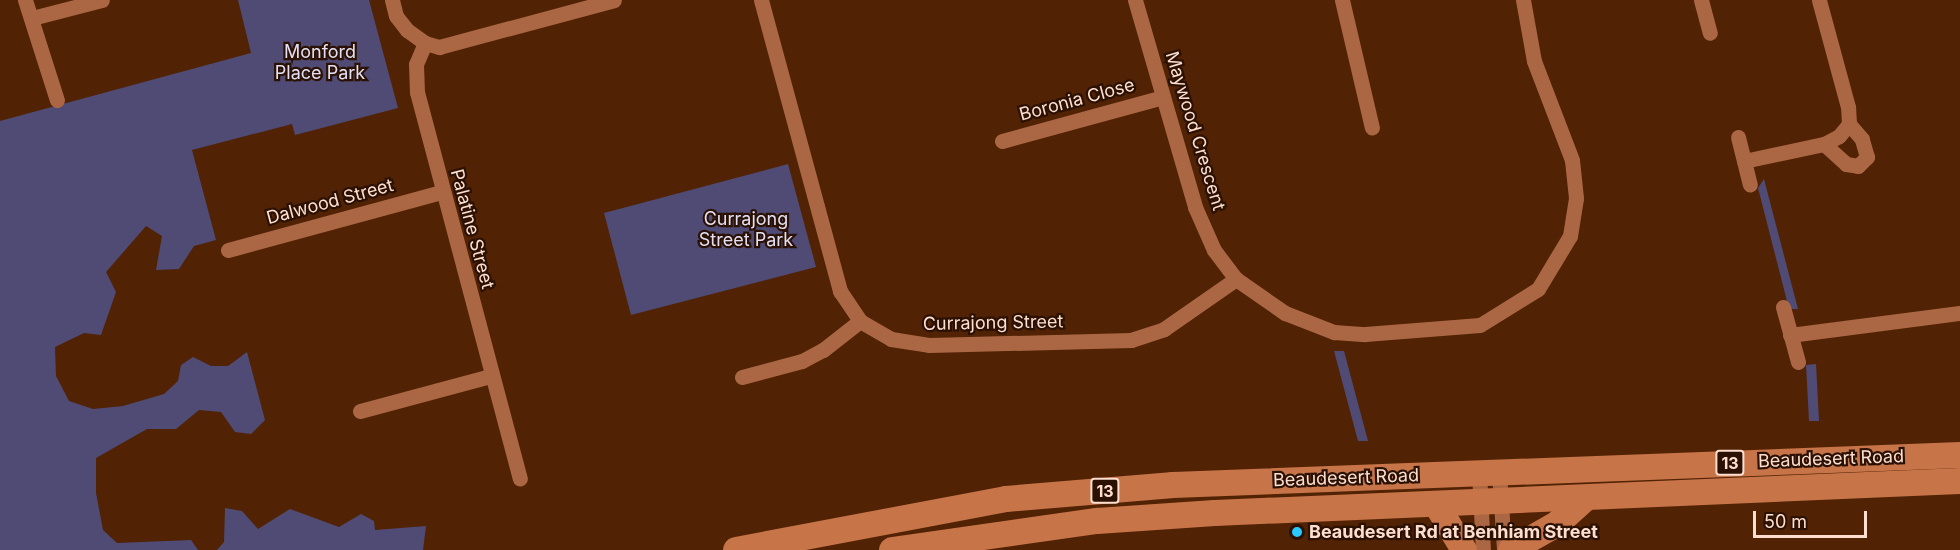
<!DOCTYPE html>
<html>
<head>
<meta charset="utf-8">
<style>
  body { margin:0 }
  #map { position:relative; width:1960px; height:550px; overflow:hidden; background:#512204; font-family:Inter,sans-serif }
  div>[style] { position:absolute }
  .green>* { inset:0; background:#4f4b75 }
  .minor>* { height:15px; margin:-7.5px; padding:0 7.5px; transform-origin:7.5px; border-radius:7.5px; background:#ab6744 }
  .trunk>* { height:26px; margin:-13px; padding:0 13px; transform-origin:13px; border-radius:13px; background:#c67448 }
  .dots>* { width:16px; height:16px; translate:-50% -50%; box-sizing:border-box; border:3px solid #2b1103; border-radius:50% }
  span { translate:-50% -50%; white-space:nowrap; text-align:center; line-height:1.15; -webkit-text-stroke:4.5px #2b1103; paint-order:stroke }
  .shield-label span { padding:2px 4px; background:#2b1103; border:2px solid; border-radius:4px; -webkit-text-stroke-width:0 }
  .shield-label { font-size:16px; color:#fddecf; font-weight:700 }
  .park-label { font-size:18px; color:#e1e0f4 }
  .street-label { font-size:18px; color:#fddecf }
  .poi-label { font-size:18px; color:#fddecf; font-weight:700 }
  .left { translate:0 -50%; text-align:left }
  .scale { position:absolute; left:1753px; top:511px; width:114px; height:27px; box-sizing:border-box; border:3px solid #fddecf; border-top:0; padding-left:8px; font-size:18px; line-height:21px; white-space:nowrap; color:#fddecf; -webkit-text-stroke:4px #2b1103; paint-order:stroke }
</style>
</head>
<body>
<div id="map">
  <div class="green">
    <div style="clip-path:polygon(238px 0,369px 0,398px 108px,295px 135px,292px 124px,192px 150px,216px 240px,194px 246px,179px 269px,156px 270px,162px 236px,146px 226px,106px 272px,116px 292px,101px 335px,84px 333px,55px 347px,56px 376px,69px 401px,93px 409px,123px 406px,164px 394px,178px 381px,181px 365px,193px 357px,211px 366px,228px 366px,247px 352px,265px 420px,251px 434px,235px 432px,221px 412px,199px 410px,176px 429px,147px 429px,96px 458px,96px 493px,103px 530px,117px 543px,191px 540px,198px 550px,0 550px,0 121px,251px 53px)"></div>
    <div style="clip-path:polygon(788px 164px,816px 267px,631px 315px,604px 213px)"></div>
    <div style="clip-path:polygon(1764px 179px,1798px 309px,1789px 309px,1758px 188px)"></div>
    <div style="clip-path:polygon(1334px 351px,1344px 351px,1368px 441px,1358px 441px)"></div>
    <div style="clip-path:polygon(1816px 364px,1819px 421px,1809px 421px,1806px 365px)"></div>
    <div style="clip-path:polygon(225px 508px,242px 511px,258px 529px,290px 509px,339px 527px,361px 514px,374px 521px,375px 530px,426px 526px,423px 550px,217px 550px,224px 542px)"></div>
  </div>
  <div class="minor">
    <div style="left:25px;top:0;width:105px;rotate:72.3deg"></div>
    <div style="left:392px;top:0;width:16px;rotate:76deg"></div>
    <div style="left:396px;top:16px;width:18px;rotate:52deg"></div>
    <div style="left:407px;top:30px;width:22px;rotate:36deg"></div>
    <div style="left:425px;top:43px;width:15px;rotate:16deg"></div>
    <div style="left:439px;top:47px;width:181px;rotate:-15deg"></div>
    <div style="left:761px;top:0;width:302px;rotate:74.8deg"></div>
    <div style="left:840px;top:291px;width:36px;rotate:56deg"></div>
    <div style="left:860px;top:321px;width:36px;rotate:30deg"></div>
    <div style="left:891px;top:339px;width:38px;rotate:9deg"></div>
    <div style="left:929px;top:345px;width:202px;rotate:-1.4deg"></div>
    <div style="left:1131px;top:340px;width:35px;rotate:-18deg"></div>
    <div style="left:1164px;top:329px;width:88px;rotate:-34.8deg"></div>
    <div style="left:1135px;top:0;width:216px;rotate:73.8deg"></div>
    <div style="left:1195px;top:207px;width:47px;rotate:66.2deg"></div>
    <div style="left:1214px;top:250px;width:36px;rotate:53deg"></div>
    <div style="left:1236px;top:279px;width:60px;rotate:34.8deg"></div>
    <div style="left:1285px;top:313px;width:53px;rotate:21.2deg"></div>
    <div style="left:1334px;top:332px;width:31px;rotate:4deg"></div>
    <div style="left:1365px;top:334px;width:115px;rotate:-4.5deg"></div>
    <div style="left:1480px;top:325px;width:68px;rotate:-31.8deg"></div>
    <div style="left:1538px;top:289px;width:62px;rotate:-58.9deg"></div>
    <div style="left:1570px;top:236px;width:38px;rotate:-81deg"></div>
    <div style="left:1576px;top:198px;width:38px;rotate:-96deg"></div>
    <div style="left:1572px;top:160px;width:106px;rotate:-111deg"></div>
    <div style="left:1534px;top:61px;width:62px;rotate:-100.2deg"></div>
    <div style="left:1342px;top:0;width:131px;rotate:76.8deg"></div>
    <div style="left:1701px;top:0;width:34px;rotate:75deg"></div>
    <div style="left:32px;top:18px;width:72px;rotate:-14.4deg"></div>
    <div style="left:425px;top:43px;width:23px;rotate:113deg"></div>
    <div style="left:416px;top:64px;width:28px;rotate:88deg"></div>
    <div style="left:417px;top:92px;width:400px;rotate:75.1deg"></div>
    <div style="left:1738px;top:137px;width:49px;rotate:76deg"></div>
    <div style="left:1002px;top:141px;width:167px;rotate:-15.3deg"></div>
    <div style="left:1824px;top:144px;width:30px;rotate:42deg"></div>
    <div style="left:1846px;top:164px;width:12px;rotate:9deg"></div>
    <div style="left:1858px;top:166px;width:13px;rotate:-45deg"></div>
    <div style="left:1867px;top:157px;width:19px;rotate:-106deg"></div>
    <div style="left:1862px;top:139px;width:20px;rotate:-131deg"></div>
    <div style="left:1744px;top:161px;width:82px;rotate:-12deg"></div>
    <div style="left:1824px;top:144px;width:17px;rotate:-28deg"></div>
    <div style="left:1839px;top:136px;width:16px;rotate:-50deg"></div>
    <div style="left:1849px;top:124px;width:17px;rotate:-93deg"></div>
    <div style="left:1848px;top:107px;width:111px;rotate:-105.2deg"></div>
    <div style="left:228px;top:250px;width:222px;rotate:-15.2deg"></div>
    <div style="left:1783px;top:307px;width:57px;rotate:74.7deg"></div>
    <div style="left:1790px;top:335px;width:171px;rotate:-7.4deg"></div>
    <div style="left:742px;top:377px;width:62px;rotate:-14.9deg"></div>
    <div style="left:802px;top:361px;width:24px;rotate:-28deg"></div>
    <div style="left:823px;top:350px;width:47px;rotate:-38.1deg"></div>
    <div style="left:360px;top:411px;width:136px;rotate:-15deg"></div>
    <div style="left:1479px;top:472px;width:78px;rotate:87.1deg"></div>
    <div style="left:1499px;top:472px;width:78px;rotate:86.3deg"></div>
  </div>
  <div class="trunk">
    <div style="left:1436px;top:504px;width:54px;rotate:58.7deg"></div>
    <div style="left:736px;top:550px;width:275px;rotate:-10.7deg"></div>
    <div style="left:1006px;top:499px;width:168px;rotate:-4.8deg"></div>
    <div style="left:1173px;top:485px;width:788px;rotate:-2.18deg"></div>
    <div style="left:892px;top:550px;width:207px;rotate:-8.1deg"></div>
    <div style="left:1097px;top:521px;width:118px;rotate:-3.9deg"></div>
    <div style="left:1215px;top:513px;width:746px;rotate:-2.46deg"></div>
    <div style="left:1511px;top:550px;width:53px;rotate:-29.5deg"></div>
    <div style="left:1557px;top:524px;width:38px;rotate:-42deg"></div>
  </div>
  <div class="dots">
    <div style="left:1297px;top:532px;background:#29c8ff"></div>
  </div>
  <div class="shield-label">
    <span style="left:1730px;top:463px">13</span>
    <span style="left:1105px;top:491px">13</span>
  </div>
  <div class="park-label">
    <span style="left:320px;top:63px">Monford<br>Place Park</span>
    <span style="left:746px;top:230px">Currajong<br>Street Park</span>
  </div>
  <div class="street-label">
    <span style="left:1077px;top:100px;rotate:-15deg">Boronia Close</span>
    <span style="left:1195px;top:131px;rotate:73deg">Maywood Crescent</span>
    <span style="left:330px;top:202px;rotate:-15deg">Dalwood Street</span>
    <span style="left:472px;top:229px;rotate:75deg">Palatine Street</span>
    <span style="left:993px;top:323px;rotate:-1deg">Currajong Street</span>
    <span style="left:1831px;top:459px;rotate:-2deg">Beaudesert Road</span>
    <span style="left:1346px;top:478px;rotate:-2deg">Beaudesert Road</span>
  </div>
  <div class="poi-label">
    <span class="left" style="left:1309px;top:532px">Beaudesert Rd at Benhiam Street</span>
  </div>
  <div class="scale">50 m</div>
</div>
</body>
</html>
